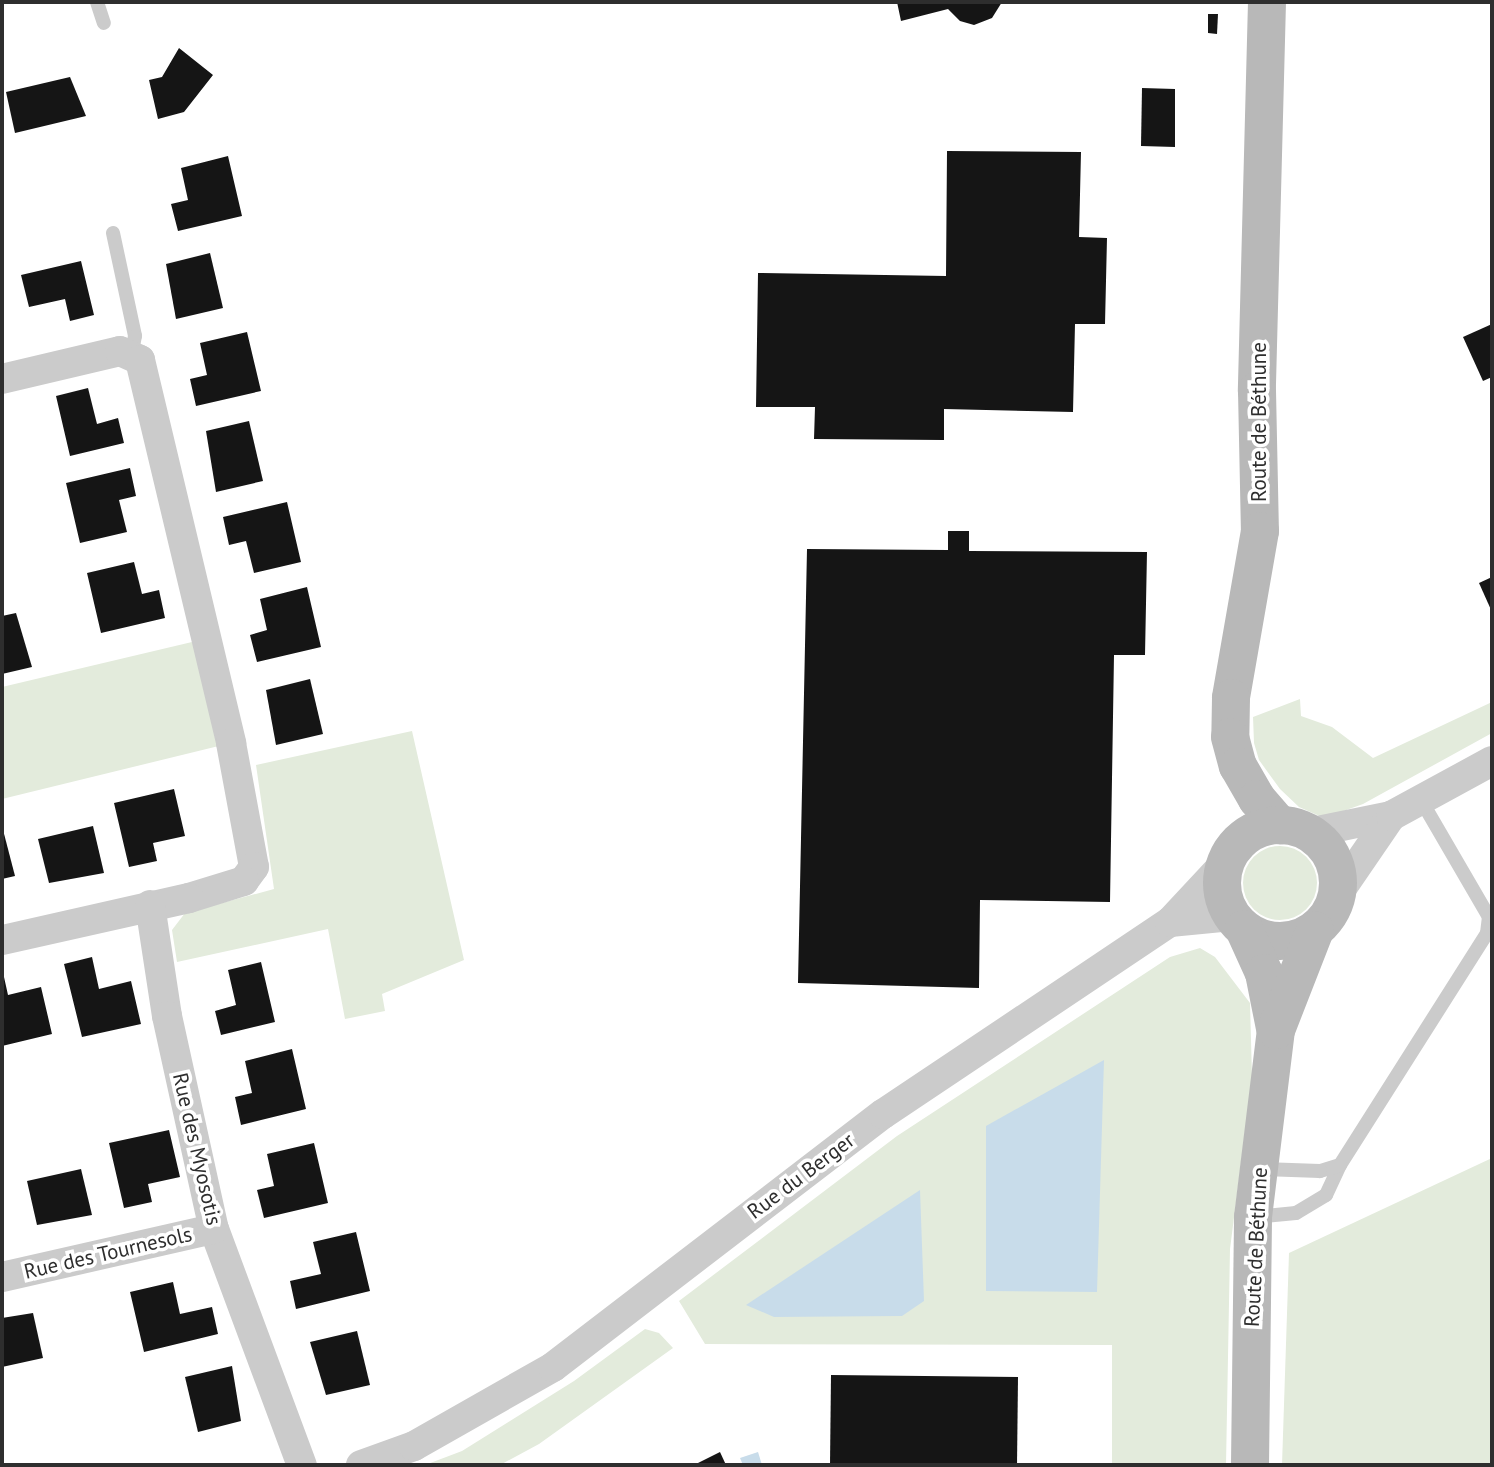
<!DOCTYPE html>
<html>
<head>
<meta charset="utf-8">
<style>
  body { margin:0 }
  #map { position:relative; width:1494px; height:1467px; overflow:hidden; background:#fff; font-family:"PT Sans",sans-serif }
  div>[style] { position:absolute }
  .green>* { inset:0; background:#e3ebdc }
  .round { border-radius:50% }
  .water>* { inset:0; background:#c8dcea }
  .building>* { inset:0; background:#151515 }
  .lane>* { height:14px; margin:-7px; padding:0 7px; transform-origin:7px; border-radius:7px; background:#cbcbcb }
  .street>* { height:30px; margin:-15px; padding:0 15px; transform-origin:15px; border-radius:15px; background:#cbcbcb }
  .secondary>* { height:38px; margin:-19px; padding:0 19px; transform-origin:19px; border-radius:19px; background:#b8b8b8 }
  .secondary>.ring { margin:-19px; padding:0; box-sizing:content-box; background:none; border:38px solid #b8b8b8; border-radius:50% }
  span { translate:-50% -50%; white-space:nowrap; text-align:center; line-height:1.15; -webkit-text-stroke:7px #fff; paint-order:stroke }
  .street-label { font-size:21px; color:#2e2e2e }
  .frame { position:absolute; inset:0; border:4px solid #2e2e2e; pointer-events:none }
</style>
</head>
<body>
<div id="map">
  <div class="green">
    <div style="clip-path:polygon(192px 642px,231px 743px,2px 799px,2px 687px)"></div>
    <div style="clip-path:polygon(1300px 699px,1301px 716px,1332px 727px,1373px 758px,1492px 702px,1492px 733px,1363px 804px,1324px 818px,1299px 807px,1280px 789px,1259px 760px,1254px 743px,1253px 717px)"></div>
    <div style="clip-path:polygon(412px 731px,464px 960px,382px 994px,385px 1011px,345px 1019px,328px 929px,177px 962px,172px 930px,185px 913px,274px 889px,256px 765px)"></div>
    <div class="round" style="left:1243px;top:846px;width:74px;height:74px"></div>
    <div style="clip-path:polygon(1200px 948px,1215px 957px,1250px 1003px,1252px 1076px,1230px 1249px,1226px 1465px,1112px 1465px,1112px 1345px,705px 1344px,679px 1301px,897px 1136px,1170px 957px)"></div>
    <div style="clip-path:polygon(1492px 1158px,1492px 1465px,1282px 1465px,1289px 1253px)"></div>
    <div style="clip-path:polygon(645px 1329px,659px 1333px,673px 1348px,539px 1444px,500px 1465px,425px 1465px,462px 1451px,574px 1381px)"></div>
  </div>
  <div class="water">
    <div style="clip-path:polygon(1104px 1060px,1097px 1292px,986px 1291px,986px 1126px)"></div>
    <div style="clip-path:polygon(920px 1190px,924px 1301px,902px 1316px,774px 1317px,746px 1305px)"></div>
    <div style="clip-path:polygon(758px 1452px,762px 1465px,743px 1465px,740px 1458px)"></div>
  </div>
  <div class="building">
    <div style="clip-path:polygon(897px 2px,1002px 2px,992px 18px,974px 25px,960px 21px,948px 9px,901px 21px)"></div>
    <div style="clip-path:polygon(1208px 14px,1218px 14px,1217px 34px,1208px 33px)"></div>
    <div style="clip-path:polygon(179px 48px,213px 75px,184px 112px,158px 119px,149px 80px,162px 77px)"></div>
    <div style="clip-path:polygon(70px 77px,86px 116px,15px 133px,6px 92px)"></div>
    <div style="clip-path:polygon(1142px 88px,1175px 89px,1175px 147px,1141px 146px)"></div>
    <div style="clip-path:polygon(947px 151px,1081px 152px,1079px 237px,1107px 238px,1105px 324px,1075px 324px,1073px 412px,944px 409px,944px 440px,814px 439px,815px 407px,756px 407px,758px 273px,946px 276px)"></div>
    <div style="clip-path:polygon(228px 156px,242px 216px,178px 231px,171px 204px,188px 200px,181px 168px)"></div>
    <div style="clip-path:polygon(210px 253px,223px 308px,176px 319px,166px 264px)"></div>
    <div style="clip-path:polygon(81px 261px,94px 315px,70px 321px,65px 299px,29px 307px,21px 275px)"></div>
    <div style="clip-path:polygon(1492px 324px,1492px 377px,1483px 381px,1463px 337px)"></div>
    <div style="clip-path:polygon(247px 332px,261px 391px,196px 406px,190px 379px,207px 375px,200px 343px)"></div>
    <div style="clip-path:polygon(88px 388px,97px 424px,118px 418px,124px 443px,70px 456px,56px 396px)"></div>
    <div style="clip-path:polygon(249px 421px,263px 481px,216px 492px,206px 431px)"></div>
    <div style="clip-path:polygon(130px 468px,136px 496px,119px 500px,127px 532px,80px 543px,66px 483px)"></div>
    <div style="clip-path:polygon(287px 502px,301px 562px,254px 573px,246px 541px,229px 545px,223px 517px)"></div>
    <div style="clip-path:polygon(948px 531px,969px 531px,969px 551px,1147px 552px,1145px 655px,1114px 655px,1110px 902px,980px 900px,979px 988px,798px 983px,807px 549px,948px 550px)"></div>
    <div style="clip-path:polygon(134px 562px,142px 594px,159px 590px,165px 618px,101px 633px,87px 573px)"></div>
    <div style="clip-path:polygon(1492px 577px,1492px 612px,1479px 583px)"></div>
    <div style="clip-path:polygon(307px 587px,321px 647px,257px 662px,250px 635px,267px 630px,260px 599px)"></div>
    <div style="clip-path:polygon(16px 613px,32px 667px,2px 674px,2px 616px)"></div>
    <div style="clip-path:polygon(310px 679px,323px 734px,276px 745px,266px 690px)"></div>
    <div style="clip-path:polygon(174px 789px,185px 836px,153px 843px,157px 861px,129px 867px,114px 803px)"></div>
    <div style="clip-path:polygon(2px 826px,15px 876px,2px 879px)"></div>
    <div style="clip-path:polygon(93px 826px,104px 873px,49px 883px,38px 839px)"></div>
    <div style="clip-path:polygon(92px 957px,99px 989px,131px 981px,141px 1024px,82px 1037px,64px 964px)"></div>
    <div style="clip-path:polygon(261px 962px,275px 1022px,221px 1035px,215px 1011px,236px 1005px,228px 970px)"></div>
    <div style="clip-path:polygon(4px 977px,8px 995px,41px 987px,52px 1034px,2px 1046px)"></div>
    <div style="clip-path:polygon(292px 1049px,306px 1109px,241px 1125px,235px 1097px,252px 1093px,245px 1061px)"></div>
    <div style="clip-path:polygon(169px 1130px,180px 1177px,148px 1184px,152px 1202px,124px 1208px,109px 1143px)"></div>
    <div style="clip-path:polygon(314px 1143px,328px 1203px,264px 1218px,257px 1190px,274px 1186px,267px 1154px)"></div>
    <div style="clip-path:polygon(81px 1169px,92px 1215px,37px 1225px,27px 1181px)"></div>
    <div style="clip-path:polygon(356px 1232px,370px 1291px,296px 1309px,290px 1281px,321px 1274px,313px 1242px)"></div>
    <div style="clip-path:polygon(173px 1282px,180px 1314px,212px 1307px,218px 1334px,144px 1352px,130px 1292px)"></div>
    <div style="clip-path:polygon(33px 1313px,43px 1358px,2px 1367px,2px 1318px)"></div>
    <div style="clip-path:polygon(357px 1331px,370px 1385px,326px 1395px,310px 1342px)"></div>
    <div style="clip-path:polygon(232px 1366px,241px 1421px,198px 1432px,185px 1377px)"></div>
    <div style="clip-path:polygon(831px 1375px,1018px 1377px,1017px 1465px,830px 1465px)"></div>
    <div style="clip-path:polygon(720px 1452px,726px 1465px,694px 1465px)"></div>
  </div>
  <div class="lane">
    <div style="left:97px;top:2px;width:22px;rotate:72deg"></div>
    <div style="left:113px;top:233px;width:105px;rotate:77.9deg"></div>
    <div style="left:135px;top:336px;width:20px;rotate:101deg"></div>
    <div style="left:1340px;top:1165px;width:275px;rotate:-57.6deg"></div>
    <div style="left:1487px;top:933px;width:16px;rotate:-83deg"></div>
    <div style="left:1489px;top:917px;width:135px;rotate:-120.2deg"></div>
    <div style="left:1254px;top:1217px;width:42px;rotate:-5.4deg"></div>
    <div style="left:1296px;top:1213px;width:35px;rotate:-31deg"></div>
    <div style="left:1326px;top:1195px;width:33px;rotate:-65deg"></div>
    <div style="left:1340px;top:1165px;width:21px;rotate:163deg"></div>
    <div style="left:1320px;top:1171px;width:60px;rotate:-178.1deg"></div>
  </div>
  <div class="street">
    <div style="left:2px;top:379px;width:121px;rotate:-13.3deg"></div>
    <div style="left:120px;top:351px;width:22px;rotate:24deg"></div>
    <div style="left:140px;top:360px;width:394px;rotate:76.6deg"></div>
    <div style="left:231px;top:743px;width:126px;rotate:79.5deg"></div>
    <div style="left:254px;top:867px;width:17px;rotate:126deg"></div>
    <div style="left:244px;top:881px;width:58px;rotate:162.8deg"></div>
    <div style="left:189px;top:898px;width:192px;rotate:167.3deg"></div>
    <div style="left:1308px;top:833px;width:85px;rotate:-11.6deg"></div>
    <div style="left:1337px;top:895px;width:96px;rotate:-55.6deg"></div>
    <div style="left:1391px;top:816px;width:115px;rotate:-28.6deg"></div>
    <div style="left:150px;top:905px;width:112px;rotate:81.3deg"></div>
    <div style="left:167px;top:1016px;width:218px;rotate:77.6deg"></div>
    <div style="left:214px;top:1229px;width:252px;rotate:69.6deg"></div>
    <div style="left:1170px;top:922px;width:62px;rotate:-5.5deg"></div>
    <div style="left:2px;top:1277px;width:217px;rotate:-12.8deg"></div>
    <div style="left:361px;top:1465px;width:56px;rotate:-19.7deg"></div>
    <div style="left:414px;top:1446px;width:160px;rotate:-29.6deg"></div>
    <div style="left:553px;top:1367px;width:416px;rotate:-37.5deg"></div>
    <div style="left:883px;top:1114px;width:345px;rotate:-33.8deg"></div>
    <div style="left:1170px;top:922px;width:81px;rotate:-47deg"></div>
  </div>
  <div class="secondary">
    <div style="left:1267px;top:2px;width:389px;rotate:91.5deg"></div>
    <div style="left:1257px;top:391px;width:140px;rotate:88.8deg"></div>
    <div style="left:1260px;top:531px;width:169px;rotate:99.9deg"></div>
    <div style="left:1231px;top:698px;width:39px;rotate:91deg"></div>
    <div style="left:1230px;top:737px;width:30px;rotate:75deg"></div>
    <div style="left:1238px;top:766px;width:38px;rotate:60deg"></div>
    <div style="left:1257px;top:799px;width:35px;rotate:49deg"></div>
    <div class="ring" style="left:1222px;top:825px;width:78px;height:78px"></div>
    <div style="left:1244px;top:929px;width:48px;rotate:65.6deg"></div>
    <div style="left:1264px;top:973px;width:56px;rotate:78.7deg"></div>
    <div style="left:1250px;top:1465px;width:248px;rotate:-89.3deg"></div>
    <div style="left:1253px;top:1217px;width:188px;rotate:-83deg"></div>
    <div style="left:1276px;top:1030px;width:107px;rotate:-68.7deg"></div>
  </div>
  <div class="street-label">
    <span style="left:1259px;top:422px;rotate:-90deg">Route de Béthune</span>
    <span style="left:197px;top:1149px;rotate:77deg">Rue des Myosotis</span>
    <span style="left:801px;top:1176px;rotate:-37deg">Rue du Berger</span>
    <span style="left:1256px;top:1247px;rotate:-87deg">Route de Béthune</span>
    <span style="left:108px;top:1253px;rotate:-13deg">Rue des Tournesols</span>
  </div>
  <div class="frame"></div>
</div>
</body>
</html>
